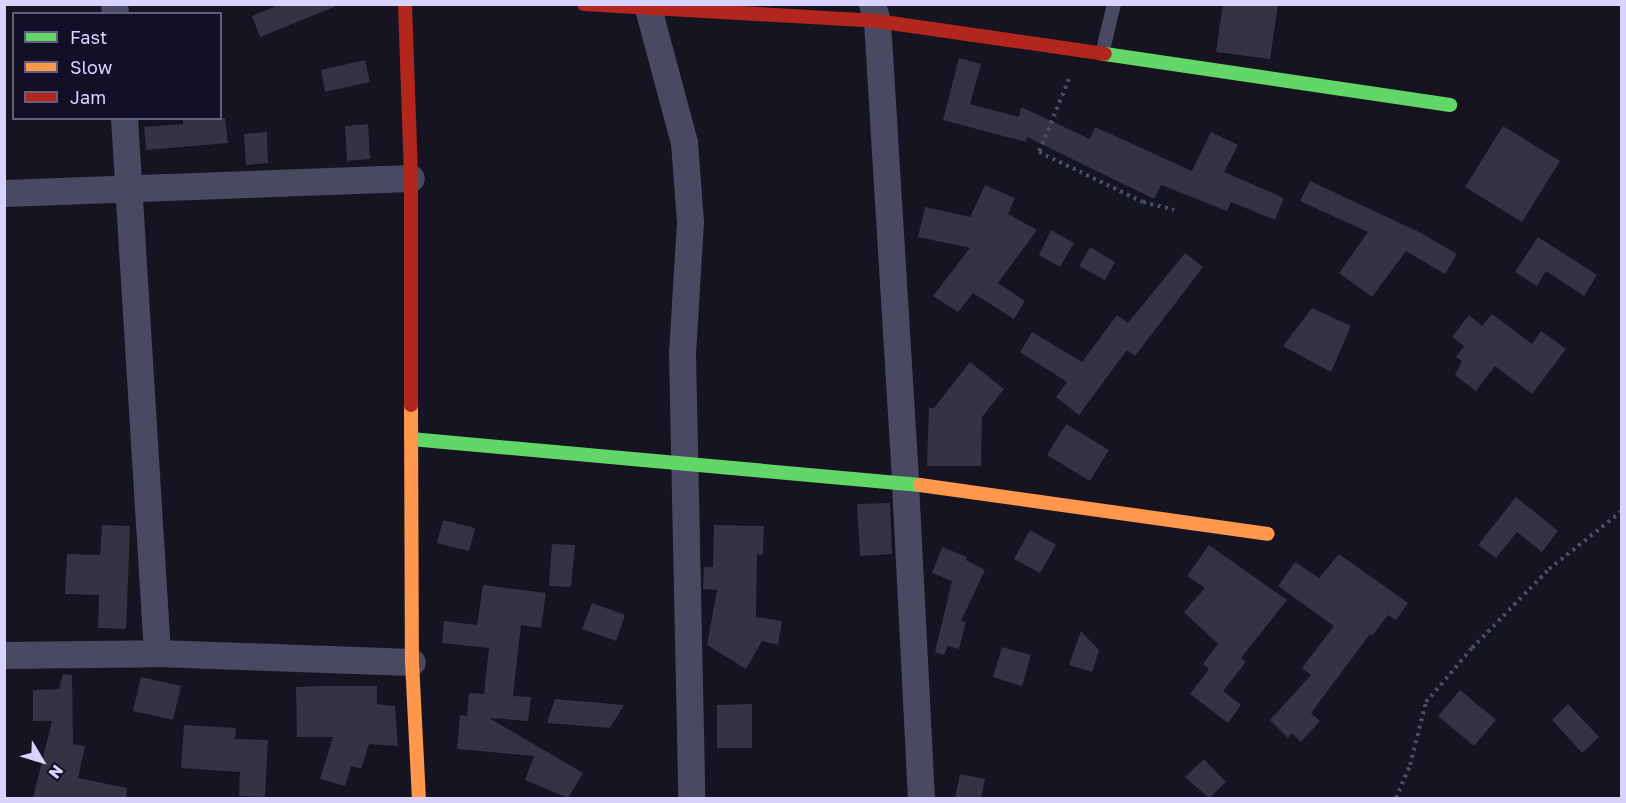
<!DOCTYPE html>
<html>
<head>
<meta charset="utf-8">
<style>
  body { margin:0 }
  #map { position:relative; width:1626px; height:803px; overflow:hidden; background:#161421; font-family:"Golos Text",sans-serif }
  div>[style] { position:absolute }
  .building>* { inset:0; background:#343243 }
  .path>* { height:4px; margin-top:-2px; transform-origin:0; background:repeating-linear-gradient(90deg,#44505f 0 3px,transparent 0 7.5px) }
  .lane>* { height:14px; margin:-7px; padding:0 7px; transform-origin:7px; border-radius:7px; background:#4a4962 }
  .street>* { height:27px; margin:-13.5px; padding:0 13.5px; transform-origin:13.5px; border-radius:13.5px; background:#4a4962 }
  .fast>* { height:14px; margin:-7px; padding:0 7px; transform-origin:7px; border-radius:7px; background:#63d668 }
  .slow>* { height:14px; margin:-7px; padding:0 7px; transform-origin:7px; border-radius:7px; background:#ff974d }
  .jam>* { height:14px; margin:-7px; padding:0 7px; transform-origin:7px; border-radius:7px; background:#b3261e }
  span { translate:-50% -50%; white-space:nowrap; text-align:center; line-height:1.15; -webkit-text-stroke:5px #130f26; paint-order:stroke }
  .frame { position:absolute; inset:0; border:6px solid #d9d4ff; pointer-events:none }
  .legend { position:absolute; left:12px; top:12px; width:210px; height:108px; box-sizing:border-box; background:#130f26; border:2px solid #625e7d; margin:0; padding:8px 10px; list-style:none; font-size:18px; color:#d9d4ff }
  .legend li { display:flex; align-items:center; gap:12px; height:30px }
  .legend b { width:30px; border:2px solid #625e7d }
  .north { position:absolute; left:12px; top:731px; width:60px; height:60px; -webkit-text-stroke:4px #130f26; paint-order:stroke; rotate:128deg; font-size:16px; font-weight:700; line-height:24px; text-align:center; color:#d9d4ff }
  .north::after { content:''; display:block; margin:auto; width:21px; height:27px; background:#d9d4ff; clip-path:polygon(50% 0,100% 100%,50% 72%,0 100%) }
</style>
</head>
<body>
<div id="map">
  <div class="building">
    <div style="clip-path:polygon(281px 4px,338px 4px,339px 5px,260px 37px,252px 16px)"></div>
    <div style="clip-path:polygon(1223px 4px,1278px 4px,1270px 59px,1216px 52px)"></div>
    <div style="clip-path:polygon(959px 58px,981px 64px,970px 104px,1019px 117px,1021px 107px,1090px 139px,1095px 127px,1192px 171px,1211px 132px,1238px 145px,1224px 172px,1284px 198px,1275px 220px,1231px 202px,1227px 211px,1161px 185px,1154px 199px,1027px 137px,1026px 142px,943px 120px)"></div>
    <div style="clip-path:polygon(365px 60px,370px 82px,325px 92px,321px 70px)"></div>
    <div style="clip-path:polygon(183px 118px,225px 118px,228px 143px,146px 150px,144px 127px,183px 124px)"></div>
    <div style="clip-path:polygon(368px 124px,370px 159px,347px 161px,345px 126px)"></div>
    <div style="clip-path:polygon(1503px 126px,1560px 161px,1522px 222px,1465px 187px)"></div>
    <div style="clip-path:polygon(267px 132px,268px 163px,246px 165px,244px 134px)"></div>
    <div style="clip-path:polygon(1310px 181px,1421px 233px,1457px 254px,1445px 274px,1406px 251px,1372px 297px,1339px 273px,1368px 232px,1300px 201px)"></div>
    <div style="clip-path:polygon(985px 185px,1015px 198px,1008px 214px,1037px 230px,998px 283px,1025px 301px,1014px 319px,973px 293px,958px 312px,933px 296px,970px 248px,918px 237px,925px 207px,970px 217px)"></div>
    <div style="clip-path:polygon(1051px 230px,1074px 243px,1060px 267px,1039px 255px)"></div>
    <div style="clip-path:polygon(1538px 237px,1597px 275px,1584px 296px,1546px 271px,1537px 286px,1515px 272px)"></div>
    <div style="clip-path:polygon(1090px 247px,1115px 262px,1105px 280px,1079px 266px)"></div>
    <div style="clip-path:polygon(1185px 253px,1203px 267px,1135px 356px,1127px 350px,1079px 415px,1056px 397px,1067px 382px,1020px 352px,1032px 332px,1082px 362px,1117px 315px,1128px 323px)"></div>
    <div style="clip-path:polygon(1312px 308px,1351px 326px,1331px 372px,1283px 346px)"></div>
    <div style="clip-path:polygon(1492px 314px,1532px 344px,1541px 331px,1566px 349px,1532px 394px,1495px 366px,1476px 391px,1455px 375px,1462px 361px,1456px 357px,1464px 346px,1452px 337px,1469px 315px,1482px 326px)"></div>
    <div style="clip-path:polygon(970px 362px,1004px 389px,982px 417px,981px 466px,927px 466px,929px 408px,934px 408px)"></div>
    <div style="clip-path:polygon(1066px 424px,1109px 450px,1090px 481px,1047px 455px)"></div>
    <div style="clip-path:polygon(1516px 497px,1558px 531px,1542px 552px,1517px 532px,1496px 558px,1478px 545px)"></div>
    <div style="clip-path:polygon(890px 503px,892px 554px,860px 556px,857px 504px)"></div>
    <div style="clip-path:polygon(443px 520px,475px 528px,469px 551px,437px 543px)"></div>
    <div style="clip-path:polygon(102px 525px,130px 526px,126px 629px,98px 628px,99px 595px,65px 594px,67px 554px,100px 555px)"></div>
    <div style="clip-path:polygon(714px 525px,764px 526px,763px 555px,757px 554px,756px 617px,782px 621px,778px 645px,762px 641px,746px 669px,707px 645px,717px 590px,703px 589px,704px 567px,713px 567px)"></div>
    <div style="clip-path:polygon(1030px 530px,1056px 545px,1040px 573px,1014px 559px)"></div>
    <div style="clip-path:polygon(552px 544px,575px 545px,571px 587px,549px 586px)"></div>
    <div style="clip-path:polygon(1209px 545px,1287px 600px,1241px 658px,1246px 662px,1223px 691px,1241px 705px,1228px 723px,1190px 694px,1209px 669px,1203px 664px,1218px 644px,1184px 612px,1205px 588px,1187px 576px)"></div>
    <div style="clip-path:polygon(942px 547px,967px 557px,966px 560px,985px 570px,961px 621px,966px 622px,959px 649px,948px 646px,944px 655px,935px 652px,952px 581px,932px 573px)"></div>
    <div style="clip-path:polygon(1339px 554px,1408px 603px,1396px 620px,1388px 615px,1372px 636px,1370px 634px,1311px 713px,1320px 721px,1301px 742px,1292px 733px,1288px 738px,1270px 720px,1311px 675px,1302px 668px,1334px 626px,1278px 586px,1295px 562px,1319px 578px)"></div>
    <div style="clip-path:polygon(483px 585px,546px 593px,541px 628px,521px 625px,513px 696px,531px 697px,528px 721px,489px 718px,583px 773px,568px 798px,525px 780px,534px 756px,457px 749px,460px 715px,467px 716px,469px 693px,484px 694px,489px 648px,442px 643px,444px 621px,477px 625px)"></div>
    <div style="clip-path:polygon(592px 603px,625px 615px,616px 641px,582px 629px)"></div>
    <div style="clip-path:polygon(1081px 631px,1099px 650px,1092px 672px,1069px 665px)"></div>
    <div style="clip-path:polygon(1002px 647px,1031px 655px,1022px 686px,993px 677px)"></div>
    <div style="clip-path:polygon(63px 674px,72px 675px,73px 744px,85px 746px,78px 778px,127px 788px,126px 798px,33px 798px,52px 721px,33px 721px,33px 690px,59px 689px)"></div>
    <div style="clip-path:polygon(141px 677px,181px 686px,173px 720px,133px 711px)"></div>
    <div style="clip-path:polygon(318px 686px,377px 686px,377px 704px,395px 706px,398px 746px,369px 744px,361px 769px,351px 766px,345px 786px,320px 779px,333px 737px,297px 737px,296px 687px)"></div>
    <div style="clip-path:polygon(1460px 690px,1496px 720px,1474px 746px,1438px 716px)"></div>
    <div style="clip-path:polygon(555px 699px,624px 705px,610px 728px,547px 723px)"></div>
    <div style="clip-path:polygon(752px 704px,752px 748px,717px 748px,717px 705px)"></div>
    <div style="clip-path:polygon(1568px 704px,1599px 737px,1582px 753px,1552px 720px)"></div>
    <div style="clip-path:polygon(184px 725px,236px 728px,235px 739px,268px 740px,265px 797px,239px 796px,240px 772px,181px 768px)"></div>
    <div style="clip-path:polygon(1204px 759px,1226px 782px,1209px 798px,1185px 777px)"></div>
    <div style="clip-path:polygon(960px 774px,985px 779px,981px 798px,955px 798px)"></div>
  </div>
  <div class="path">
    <div style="left:1069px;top:79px;width:79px;rotate:112.3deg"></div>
    <div style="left:1039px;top:152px;width:115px;rotate:25.7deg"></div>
    <div style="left:1143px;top:202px;width:32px;rotate:14deg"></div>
    <div style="left:1396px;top:798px;width:36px;rotate:-67deg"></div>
    <div style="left:1410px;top:765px;width:65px;rotate:-75.7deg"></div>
    <div style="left:1426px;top:702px;width:71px;rotate:-49.6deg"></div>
    <div style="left:1472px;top:648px;width:110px;rotate:-45.7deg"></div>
    <div style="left:1549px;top:569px;width:93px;rotate:-38.5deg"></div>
  </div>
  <div class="lane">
    <div style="left:1102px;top:54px;width:51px;rotate:-76.5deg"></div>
  </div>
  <div class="street">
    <div style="left:114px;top:4px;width:10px;rotate:84deg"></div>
    <div style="left:872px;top:4px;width:18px;rotate:74deg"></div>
    <div style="left:877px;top:21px;width:463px;rotate:86.5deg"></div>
    <div style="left:905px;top:483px;width:315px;rotate:87.1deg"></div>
    <div style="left:648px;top:8px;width:139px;rotate:75deg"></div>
    <div style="left:684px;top:142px;width:80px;rotate:85.7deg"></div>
    <div style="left:690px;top:222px;width:130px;rotate:93.5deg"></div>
    <div style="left:682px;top:352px;width:446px;rotate:88.8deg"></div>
    <div style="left:124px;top:118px;width:536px;rotate:86.47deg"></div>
    <div style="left:4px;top:193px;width:407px;rotate:-2.1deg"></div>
    <div style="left:4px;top:655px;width:153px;rotate:-0.7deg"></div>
    <div style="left:157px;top:653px;width:255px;rotate:2deg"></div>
  </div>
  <div class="fast">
    <div style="left:1105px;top:54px;width:349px;rotate:8.4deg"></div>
    <div style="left:411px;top:439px;width:511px;rotate:5.16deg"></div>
  </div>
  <div class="slow">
    <div style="left:411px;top:405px;width:257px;rotate:89.8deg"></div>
    <div style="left:412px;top:662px;width:136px;rotate:87.1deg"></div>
    <div style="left:920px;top:485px;width:351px;rotate:8deg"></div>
  </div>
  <div class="jam">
    <div style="left:405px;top:4px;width:174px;rotate:88deg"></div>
    <div style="left:411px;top:178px;width:227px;rotate:90deg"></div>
    <div style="left:584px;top:4px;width:293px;rotate:3.3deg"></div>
    <div style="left:877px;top:21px;width:230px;rotate:8.2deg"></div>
  </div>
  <div class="frame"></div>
  <ul class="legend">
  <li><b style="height:8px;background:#63d668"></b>Fast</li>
  <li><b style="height:8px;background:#ff974d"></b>Slow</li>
  <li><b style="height:8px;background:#b3261e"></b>Jam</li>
  </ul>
  <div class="north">N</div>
</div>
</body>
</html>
